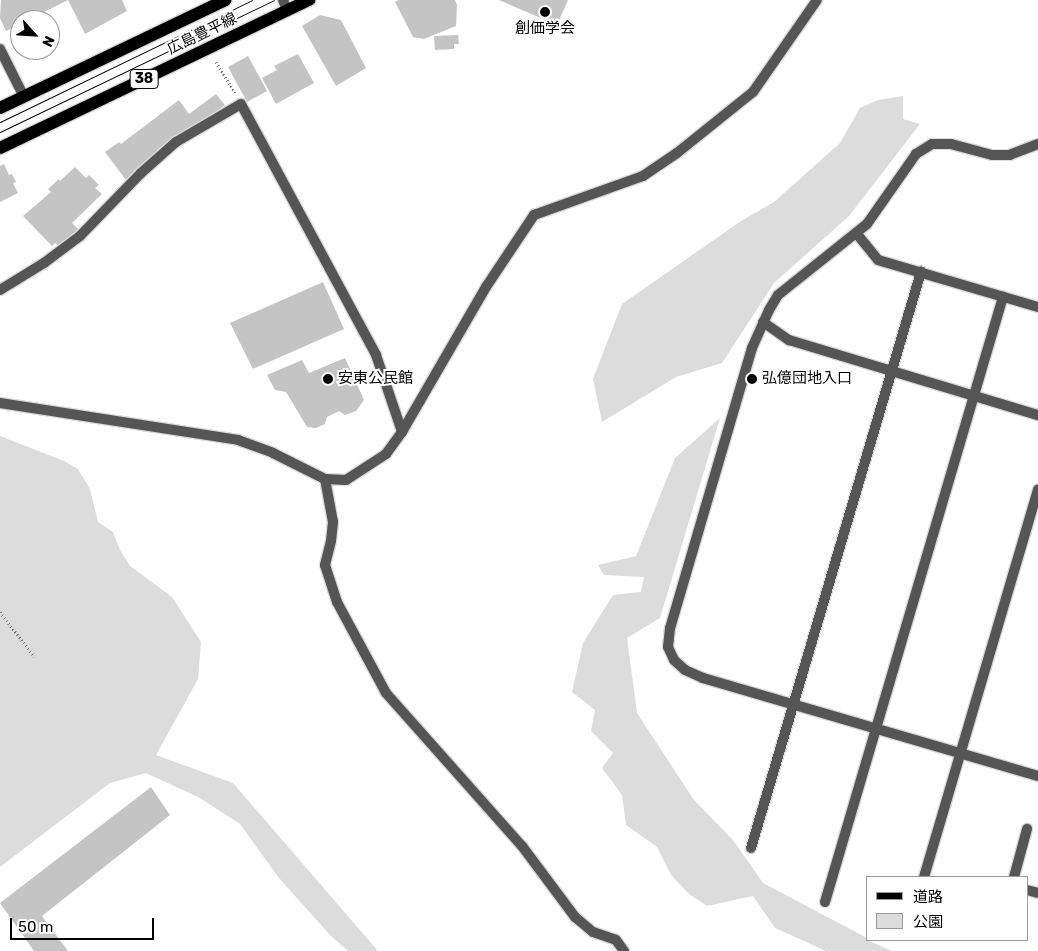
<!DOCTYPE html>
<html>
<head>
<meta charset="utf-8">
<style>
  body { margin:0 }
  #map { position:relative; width:1038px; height:951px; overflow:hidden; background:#fff; font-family:Rubik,"Noto Sans JP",sans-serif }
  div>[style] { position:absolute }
  .green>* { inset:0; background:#dcdcdc }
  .building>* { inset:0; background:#c4c4c4 }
  .path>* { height:3px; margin-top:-1.5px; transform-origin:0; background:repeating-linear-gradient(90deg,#777 0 1px,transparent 0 3.5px) }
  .roads { filter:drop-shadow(1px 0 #dbdbdb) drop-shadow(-1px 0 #dbdbdb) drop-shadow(0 1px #dbdbdb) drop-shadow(0 -1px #dbdbdb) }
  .minor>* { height:10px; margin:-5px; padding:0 5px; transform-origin:5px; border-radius:5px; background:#555 }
  .primary>* { height:12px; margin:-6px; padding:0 6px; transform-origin:6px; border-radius:6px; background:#000 }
  .tram>* { height:1px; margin:-0.5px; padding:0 0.5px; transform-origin:0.5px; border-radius:0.5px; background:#000 }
  .dots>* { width:14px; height:14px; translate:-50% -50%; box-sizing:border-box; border:2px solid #fff; border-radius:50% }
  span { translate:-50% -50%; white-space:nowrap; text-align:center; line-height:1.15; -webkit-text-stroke:4px #fff; paint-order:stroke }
  .shield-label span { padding:1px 4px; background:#fff; border:1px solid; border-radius:4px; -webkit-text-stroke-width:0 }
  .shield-label { font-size:14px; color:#000; font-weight:700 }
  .poi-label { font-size:15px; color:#000 }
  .left { translate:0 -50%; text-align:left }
  .street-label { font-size:15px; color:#000 }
  .legend { position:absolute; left:866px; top:876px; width:162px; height:65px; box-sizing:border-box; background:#fff; border:1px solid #999; margin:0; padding:6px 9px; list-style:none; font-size:15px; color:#000 }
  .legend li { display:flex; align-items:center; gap:10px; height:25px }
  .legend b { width:25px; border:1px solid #999 }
  .north { position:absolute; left:10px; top:10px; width:50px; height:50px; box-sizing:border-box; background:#fff; border:1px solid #999; border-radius:50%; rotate:116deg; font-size:14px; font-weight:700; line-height:20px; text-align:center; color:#000 }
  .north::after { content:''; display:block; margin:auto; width:18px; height:22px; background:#000; clip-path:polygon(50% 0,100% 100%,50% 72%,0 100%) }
  .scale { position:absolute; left:10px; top:918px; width:144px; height:22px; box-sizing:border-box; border:2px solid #000; border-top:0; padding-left:6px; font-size:15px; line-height:18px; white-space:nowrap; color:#000; -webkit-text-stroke:4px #fff; paint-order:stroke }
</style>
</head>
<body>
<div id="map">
  <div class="green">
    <div style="clip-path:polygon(903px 96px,903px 119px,920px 124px,849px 216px,774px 283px,722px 363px,676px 377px,602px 422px,593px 379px,622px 304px,741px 221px,774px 202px,840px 143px,860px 108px,878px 100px)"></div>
    <div style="clip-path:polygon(720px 418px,660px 618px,627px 638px,637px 713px,694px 800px,733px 840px,763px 883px,867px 938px,867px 940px,892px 951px,826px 951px,775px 928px,753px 896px,707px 906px,689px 894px,671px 875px,657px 847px,626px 825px,622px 795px,602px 768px,613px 753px,591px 731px,595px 710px,572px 692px,583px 643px,613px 595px,641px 592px,644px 577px,604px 575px,598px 565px,636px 556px,675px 458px)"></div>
    <div style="clip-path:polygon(0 436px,64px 461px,78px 469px,90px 489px,98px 522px,113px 532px,120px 550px,130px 566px,172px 597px,201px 642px,198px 679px,156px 755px,233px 783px,378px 951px,348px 951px,330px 935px,279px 878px,240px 824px,200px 798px,146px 773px,110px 783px,0 867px)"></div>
  </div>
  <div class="building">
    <div style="clip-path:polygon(1px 0,122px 0,127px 11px,85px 34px,68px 0,28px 20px,20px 20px,20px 24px,6px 31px,0 18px)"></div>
    <div style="clip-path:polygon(399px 0,455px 0,457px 5px,456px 26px,424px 39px,413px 37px,395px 2px)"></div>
    <div style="clip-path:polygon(499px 0,568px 0,557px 25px)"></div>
    <div style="clip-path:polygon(320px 15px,341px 20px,366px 68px,336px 86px,302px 26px)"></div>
    <div style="clip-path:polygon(458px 35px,459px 44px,454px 44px,454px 49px,435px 50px,434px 36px)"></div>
    <div style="clip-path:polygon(298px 54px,314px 83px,276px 104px,262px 78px,277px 70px,274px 66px)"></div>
    <div style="clip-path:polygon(248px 56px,267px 91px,247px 102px,228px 67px)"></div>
    <div style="clip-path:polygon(216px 94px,225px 105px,126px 180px,105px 152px,119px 142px,121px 144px,179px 100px,189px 114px)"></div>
    <div style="clip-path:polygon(4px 164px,9px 175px,12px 174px,16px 182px,13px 183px,18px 193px,0 202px,0 166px)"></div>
    <div style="clip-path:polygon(75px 167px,86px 178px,89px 175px,99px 185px,95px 188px,102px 194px,72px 223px,78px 229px,60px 247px,55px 243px,52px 246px,23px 216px,51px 192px,48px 189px,59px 179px,60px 181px)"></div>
    <div style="clip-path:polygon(323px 282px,344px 329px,253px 369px,230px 323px)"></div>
    <div style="clip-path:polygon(345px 358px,364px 400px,356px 411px,345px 415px,339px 411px,327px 417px,325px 424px,316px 428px,307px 427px,286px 392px,275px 390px,267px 375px,302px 360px,309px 373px)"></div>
    <div style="clip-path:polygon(151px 787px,170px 815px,42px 916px,68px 951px,34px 951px,0 903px)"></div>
  </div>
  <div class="path">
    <div style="left:216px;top:62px;width:36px;rotate:58deg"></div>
    <div style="left:0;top:612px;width:56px;rotate:52.3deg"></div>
  </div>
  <div class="roads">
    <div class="minor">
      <div style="left:283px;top:0;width:11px;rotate:68deg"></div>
      <div style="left:0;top:49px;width:54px;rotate:63.4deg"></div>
      <div style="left:1038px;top:144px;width:30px;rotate:159deg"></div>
      <div style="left:1010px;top:155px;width:18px;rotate:180deg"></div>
      <div style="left:992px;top:155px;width:42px;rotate:-165deg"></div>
      <div style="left:951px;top:144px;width:19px;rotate:180deg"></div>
      <div style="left:932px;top:144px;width:19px;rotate:148deg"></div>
      <div style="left:916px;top:154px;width:85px;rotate:125deg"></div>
      <div style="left:867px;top:224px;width:114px;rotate:141.4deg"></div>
      <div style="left:778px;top:295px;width:17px;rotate:121deg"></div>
      <div style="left:769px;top:310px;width:42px;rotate:114.1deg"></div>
      <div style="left:752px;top:348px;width:292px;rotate:106.3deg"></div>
      <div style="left:670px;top:628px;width:19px;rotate:96deg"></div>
      <div style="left:668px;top:647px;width:14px;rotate:65deg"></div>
      <div style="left:674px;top:660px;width:15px;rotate:42deg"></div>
      <div style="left:685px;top:670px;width:20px;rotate:24deg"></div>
      <div style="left:703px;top:678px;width:349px;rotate:16.3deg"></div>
      <div style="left:857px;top:234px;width:33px;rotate:51deg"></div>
      <div style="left:878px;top:260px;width:167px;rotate:16.4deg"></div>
      <div style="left:0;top:290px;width:52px;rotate:-31.5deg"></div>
      <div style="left:44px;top:263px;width:45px;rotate:-36.9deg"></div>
      <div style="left:80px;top:236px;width:88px;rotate:-45.9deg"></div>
      <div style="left:141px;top:173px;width:47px;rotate:-41.5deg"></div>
      <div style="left:176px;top:142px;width:75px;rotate:-30.3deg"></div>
      <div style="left:241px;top:104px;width:285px;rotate:61.7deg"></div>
      <div style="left:376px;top:355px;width:81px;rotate:71.3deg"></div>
      <div style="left:763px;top:322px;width:32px;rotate:35deg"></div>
      <div style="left:789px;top:340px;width:260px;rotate:16.8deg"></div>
      <div style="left:0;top:403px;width:241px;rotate:8.8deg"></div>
      <div style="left:238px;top:440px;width:37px;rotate:20deg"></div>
      <div style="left:273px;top:453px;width:58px;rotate:26.6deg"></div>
      <div style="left:325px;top:479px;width:21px;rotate:3deg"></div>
      <div style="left:346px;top:480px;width:48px;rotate:-33deg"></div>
      <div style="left:386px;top:454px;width:27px;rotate:-54deg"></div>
      <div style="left:402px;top:432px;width:168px;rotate:-59.9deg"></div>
      <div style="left:486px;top:287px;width:87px;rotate:-56.3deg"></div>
      <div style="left:534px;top:215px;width:116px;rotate:-19.7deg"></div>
      <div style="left:643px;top:176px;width:41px;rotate:-34.1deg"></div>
      <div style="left:677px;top:153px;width:97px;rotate:-38.8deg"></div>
      <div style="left:753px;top:92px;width:112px;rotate:-55.2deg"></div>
      <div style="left:325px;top:479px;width:44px;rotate:79.5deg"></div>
      <div style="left:333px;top:522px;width:19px;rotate:96deg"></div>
      <div style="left:331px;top:541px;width:25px;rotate:104deg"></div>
      <div style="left:325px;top:565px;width:39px;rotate:72deg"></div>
      <div style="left:337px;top:602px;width:103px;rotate:61.7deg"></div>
      <div style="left:386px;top:693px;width:205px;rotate:48.4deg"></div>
      <div style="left:522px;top:846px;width:89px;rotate:53.3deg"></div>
      <div style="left:575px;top:917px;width:23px;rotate:40deg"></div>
      <div style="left:593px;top:932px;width:24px;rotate:19deg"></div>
      <div style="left:616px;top:940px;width:14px;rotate:54deg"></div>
      <div style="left:751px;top:848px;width:601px;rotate:-73.56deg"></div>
      <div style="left:924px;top:877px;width:404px;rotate:-73.6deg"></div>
      <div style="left:1014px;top:877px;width:50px;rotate:-74.8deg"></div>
      <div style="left:1027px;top:890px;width:11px;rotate:15deg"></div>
      <div style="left:825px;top:902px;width:631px;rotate:-73.61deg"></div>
    </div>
    <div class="primary">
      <div style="left:0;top:108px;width:250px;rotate:-25.6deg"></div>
      <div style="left:0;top:148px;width:343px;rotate:-25.6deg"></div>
    </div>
  </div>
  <div class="tram">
    <div style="left:0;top:122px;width:280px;rotate:-25.8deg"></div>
    <div style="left:0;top:132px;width:304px;rotate:-25.7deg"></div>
  </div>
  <div class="dots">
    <div style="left:545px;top:12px;background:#000"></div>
    <div style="left:328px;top:379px;background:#000"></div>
    <div style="left:752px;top:379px;background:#000"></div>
  </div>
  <div class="shield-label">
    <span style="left:144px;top:79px">38</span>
  </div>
  <div class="poi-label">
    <span style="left:545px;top:29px">創価学会</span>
    <span class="left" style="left:338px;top:379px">安東公民館</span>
    <span class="left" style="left:762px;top:379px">弘億団地入口</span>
  </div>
  <div class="street-label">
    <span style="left:202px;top:34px;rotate:-26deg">広島豊平線</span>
  </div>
  <ul class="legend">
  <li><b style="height:6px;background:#000"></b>道路</li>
  <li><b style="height:14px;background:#dcdcdc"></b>公園</li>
  </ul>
  <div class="north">N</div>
  <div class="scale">50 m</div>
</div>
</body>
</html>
